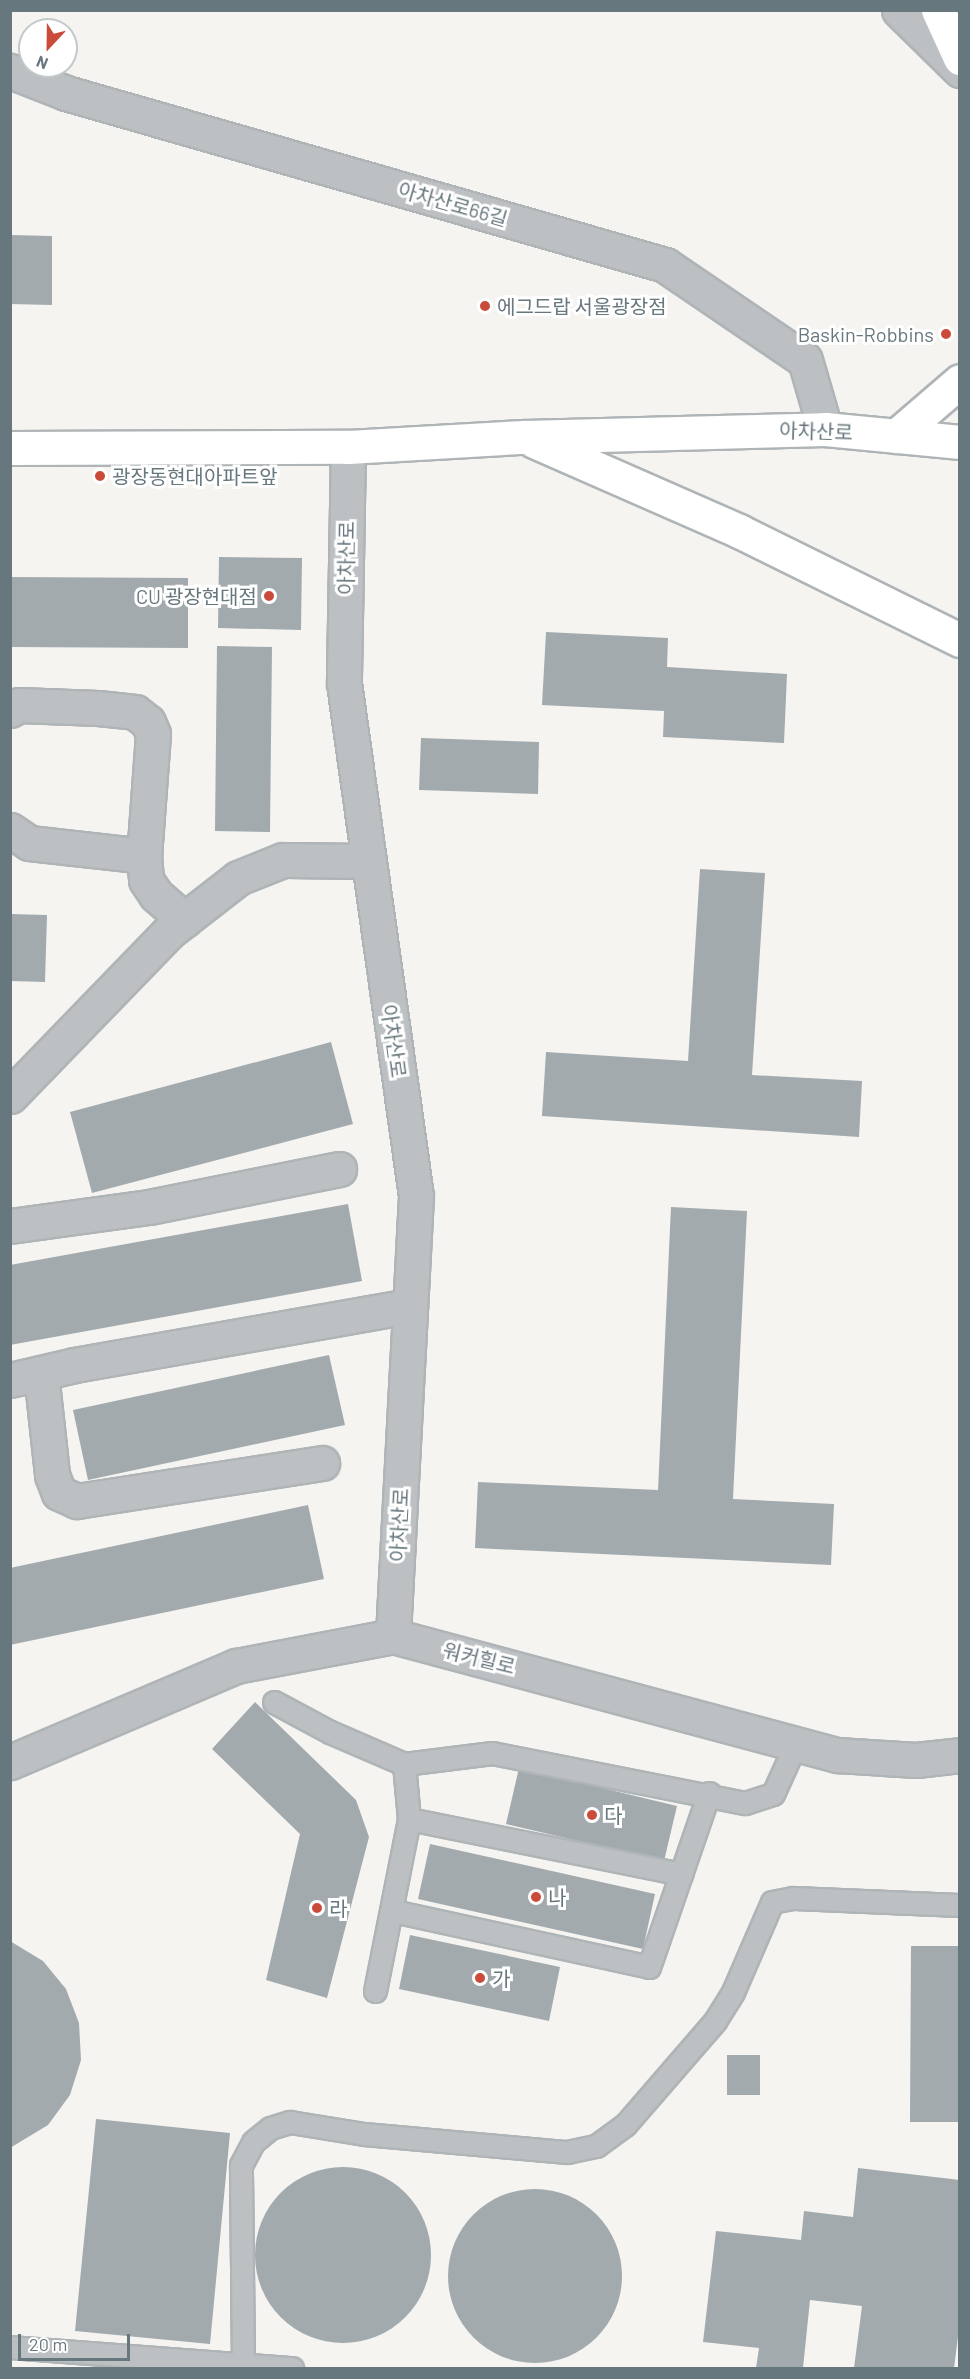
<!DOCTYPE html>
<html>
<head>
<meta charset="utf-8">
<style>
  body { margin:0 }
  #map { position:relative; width:970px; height:2379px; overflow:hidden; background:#f5f4f1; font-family:Barlow,"Noto Sans KR",sans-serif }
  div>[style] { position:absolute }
  .building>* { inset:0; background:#a2aaad }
  .round { border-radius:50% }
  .roads { filter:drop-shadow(2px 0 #afb4b7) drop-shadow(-2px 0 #afb4b7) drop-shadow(0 2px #afb4b7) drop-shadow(0 -2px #afb4b7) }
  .service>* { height:21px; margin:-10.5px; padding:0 10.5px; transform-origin:10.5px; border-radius:10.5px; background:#bcc0c2 }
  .minor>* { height:33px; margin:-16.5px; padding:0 16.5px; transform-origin:16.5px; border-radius:16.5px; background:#bcc0c2 }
  .tertiary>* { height:33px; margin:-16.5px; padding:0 16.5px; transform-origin:16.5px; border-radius:16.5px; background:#bcc0c2 }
  .secondary>* { height:33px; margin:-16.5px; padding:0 16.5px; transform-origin:16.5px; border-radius:16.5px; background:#fff }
  .dots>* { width:16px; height:16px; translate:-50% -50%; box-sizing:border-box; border:3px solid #fff; border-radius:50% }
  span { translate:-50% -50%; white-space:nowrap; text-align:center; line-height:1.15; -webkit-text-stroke:6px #fff; paint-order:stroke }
  .street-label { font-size:20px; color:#67777e }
  .poi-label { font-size:20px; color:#67777e }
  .left { translate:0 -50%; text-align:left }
  .right { translate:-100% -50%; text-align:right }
  .frame { position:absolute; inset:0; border:12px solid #67777e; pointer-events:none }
  .north { position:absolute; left:18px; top:18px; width:60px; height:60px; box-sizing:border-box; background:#fff; border:2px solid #c2c9cb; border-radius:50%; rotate:202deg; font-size:16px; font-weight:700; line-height:24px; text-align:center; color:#67777e }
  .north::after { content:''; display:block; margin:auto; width:21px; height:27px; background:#cb4b3b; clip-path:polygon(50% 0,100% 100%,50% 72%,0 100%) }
  .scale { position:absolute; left:18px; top:2334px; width:112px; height:27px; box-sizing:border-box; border:3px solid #67777e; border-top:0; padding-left:8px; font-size:18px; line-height:21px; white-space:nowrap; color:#67777e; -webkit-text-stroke:4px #fff; paint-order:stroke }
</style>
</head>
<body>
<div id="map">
  <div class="building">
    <div style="clip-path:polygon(10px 235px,52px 236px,52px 305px,10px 304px)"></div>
    <div style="clip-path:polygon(219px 557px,302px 558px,301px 630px,218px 628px)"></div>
    <div style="clip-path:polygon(10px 577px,188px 578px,188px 648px,10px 647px)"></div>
    <div style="clip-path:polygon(546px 632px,668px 638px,667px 667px,787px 674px,784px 743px,663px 737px,664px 711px,542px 705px)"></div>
    <div style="clip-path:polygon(217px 646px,272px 647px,270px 832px,215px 831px)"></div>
    <div style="clip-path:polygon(421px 738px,539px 742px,538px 794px,419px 790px)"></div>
    <div style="clip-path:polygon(700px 869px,765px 873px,752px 1075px,862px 1081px,859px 1137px,542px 1116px,546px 1052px,688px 1061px)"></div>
    <div style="clip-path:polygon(10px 914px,47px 915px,45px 982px,10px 981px)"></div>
    <div style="clip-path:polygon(331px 1042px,353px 1124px,92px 1193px,70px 1112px)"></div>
    <div style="clip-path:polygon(348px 1204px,362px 1281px,10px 1345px,10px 1265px)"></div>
    <div style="clip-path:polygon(671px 1207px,747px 1211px,733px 1499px,834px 1504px,831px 1565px,475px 1548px,478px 1482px,658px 1490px)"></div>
    <div style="clip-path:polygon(329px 1355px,345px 1425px,88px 1480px,73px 1410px)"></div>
    <div style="clip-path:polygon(308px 1505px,324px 1579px,10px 1645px,10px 1568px)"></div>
    <div style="clip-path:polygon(255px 1702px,356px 1800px,369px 1837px,327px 1998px,266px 1980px,300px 1834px,212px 1749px)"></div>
    <div style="clip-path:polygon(519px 1768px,677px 1806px,664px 1861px,506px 1824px)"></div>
    <div style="clip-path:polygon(430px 1844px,655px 1894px,643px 1949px,418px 1899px)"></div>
    <div style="clip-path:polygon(410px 1935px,560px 1967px,549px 2021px,399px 1989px)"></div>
    <div style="clip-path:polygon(10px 1941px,43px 1961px,66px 1989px,79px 2023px,81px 2060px,70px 2095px,48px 2125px,10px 2148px)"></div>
    <div style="clip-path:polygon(911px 1946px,960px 1946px,960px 2122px,910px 2122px)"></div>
    <div style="clip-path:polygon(727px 2055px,760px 2055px,760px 2095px,727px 2095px)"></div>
    <div style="clip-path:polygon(96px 2119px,230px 2133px,210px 2344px,75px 2331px)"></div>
    <div class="round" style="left:255px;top:2167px;width:176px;height:176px"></div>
    <div style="clip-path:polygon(858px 2168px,960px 2180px,960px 2321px,954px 2368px,854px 2368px,862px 2306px,810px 2300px,803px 2368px,756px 2368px,759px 2348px,703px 2342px,716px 2231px,801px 2240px,804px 2211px,853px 2217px)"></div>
    <div class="round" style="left:448px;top:2189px;width:174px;height:174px"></div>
  </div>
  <div class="roads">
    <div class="service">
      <div style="left:274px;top:1702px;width:64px;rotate:28.2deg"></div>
      <div style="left:330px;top:1732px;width:81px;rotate:23.4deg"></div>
      <div style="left:404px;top:1764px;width:89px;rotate:-7.1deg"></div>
      <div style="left:492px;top:1753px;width:258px;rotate:11.2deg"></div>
      <div style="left:745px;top:1803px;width:29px;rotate:-18deg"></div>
      <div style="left:773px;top:1794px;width:56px;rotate:-65.7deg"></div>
      <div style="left:409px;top:1819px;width:278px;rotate:11.4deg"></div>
      <div style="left:393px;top:1911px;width:262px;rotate:12.3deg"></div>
      <div style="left:649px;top:1967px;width:184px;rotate:-71deg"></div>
      <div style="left:375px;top:1991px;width:175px;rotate:-78.8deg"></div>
      <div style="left:409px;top:1819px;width:55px;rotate:-95.2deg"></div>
      <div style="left:10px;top:2347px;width:283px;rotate:4.3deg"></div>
      <div style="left:243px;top:2364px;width:199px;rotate:-90.6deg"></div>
      <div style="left:241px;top:2165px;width:26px;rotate:-62deg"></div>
      <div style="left:253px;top:2142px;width:22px;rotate:-39deg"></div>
      <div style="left:270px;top:2128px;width:21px;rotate:-17deg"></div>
      <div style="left:290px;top:2122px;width:75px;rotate:9.2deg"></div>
      <div style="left:364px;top:2134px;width:204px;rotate:5.1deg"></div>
      <div style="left:567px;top:2152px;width:30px;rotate:-12deg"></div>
      <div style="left:596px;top:2146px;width:36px;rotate:-36deg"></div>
      <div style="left:625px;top:2125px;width:138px;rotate:-49.1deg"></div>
      <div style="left:715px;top:2021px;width:34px;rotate:-58deg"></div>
      <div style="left:733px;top:1992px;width:98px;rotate:-66.6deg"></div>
      <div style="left:772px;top:1902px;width:21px;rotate:-11deg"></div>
      <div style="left:793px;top:1898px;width:167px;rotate:2.4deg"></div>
    </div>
    <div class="minor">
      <div style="left:10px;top:71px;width:60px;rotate:21.4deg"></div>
      <div style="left:66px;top:93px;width:623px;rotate:16.02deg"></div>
      <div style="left:665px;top:265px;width:169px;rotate:34.2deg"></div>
      <div style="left:805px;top:360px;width:72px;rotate:73.8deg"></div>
      <div style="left:348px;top:447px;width:236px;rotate:91deg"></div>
      <div style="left:344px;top:683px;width:518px;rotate:82.01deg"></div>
      <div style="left:416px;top:1196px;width:441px;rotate:93deg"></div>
      <div style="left:10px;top:710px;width:10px;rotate:-29deg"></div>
      <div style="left:19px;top:705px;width:79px;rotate:2.2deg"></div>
      <div style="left:98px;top:708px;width:37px;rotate:6deg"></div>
      <div style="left:135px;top:712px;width:16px;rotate:38deg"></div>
      <div style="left:148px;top:722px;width:13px;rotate:67deg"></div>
      <div style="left:153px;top:734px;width:122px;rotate:94.2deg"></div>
      <div style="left:144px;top:856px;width:24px;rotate:85deg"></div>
      <div style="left:146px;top:880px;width:18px;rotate:56deg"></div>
      <div style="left:156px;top:895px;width:38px;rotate:41deg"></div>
      <div style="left:10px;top:830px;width:23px;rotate:34deg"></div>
      <div style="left:29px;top:843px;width:116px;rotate:6.4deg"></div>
      <div style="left:10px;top:1096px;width:230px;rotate:-45.9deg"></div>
      <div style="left:170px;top:931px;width:86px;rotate:-37.9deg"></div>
      <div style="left:238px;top:878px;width:48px;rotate:-21.8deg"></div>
      <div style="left:283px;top:860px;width:86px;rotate:0.7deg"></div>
      <div style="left:10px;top:1226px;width:140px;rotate:-7.8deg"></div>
      <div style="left:149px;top:1207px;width:194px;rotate:-11.3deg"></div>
      <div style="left:41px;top:1373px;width:103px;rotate:83.8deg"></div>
      <div style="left:52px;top:1475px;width:19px;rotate:69deg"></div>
      <div style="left:59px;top:1493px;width:20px;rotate:24deg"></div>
      <div style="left:77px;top:1501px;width:248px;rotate:-8.8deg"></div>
      <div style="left:10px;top:1380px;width:67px;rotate:-13deg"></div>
      <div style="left:75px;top:1365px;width:340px;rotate:-10deg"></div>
      <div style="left:10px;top:1762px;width:246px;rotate:-23deg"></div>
      <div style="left:236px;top:1666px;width:160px;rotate:-10.8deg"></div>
      <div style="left:393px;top:1636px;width:461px;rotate:15deg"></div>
      <div style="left:838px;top:1755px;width:78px;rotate:3.7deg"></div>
      <div style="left:916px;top:1760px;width:44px;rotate:-6.5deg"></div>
    </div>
    <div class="tertiary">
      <div style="left:899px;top:10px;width:86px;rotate:44.5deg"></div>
    </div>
    <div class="secondary">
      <div style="left:938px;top:10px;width:53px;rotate:65.4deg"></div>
      <div style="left:896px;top:436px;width:84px;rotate:-40.7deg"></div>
      <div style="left:534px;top:441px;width:224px;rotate:23.7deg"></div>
      <div style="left:739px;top:531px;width:246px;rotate:26.3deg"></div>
      <div style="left:10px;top:448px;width:338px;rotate:-0.2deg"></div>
      <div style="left:348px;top:447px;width:176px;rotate:-3.3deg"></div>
      <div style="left:524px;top:437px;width:301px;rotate:-1.5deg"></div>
      <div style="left:825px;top:429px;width:136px;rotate:5.5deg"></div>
    </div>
  </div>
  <div class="dots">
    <div style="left:485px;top:306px;background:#cb4b3b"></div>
    <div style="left:946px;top:334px;background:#cb4b3b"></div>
    <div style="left:100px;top:476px;background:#cb4b3b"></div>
    <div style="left:269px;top:596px;background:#cb4b3b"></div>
    <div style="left:592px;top:1815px;background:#cb4b3b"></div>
    <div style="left:536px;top:1897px;background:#cb4b3b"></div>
    <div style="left:317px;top:1908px;background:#cb4b3b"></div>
    <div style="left:480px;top:1978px;background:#cb4b3b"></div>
  </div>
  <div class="street-label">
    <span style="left:453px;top:204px;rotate:16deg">아차산로66길</span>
    <span style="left:816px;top:431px;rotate:2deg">아차산로</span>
    <span style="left:346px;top:558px;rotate:-89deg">아차산로</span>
    <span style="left:394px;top:1041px;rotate:82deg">아차산로</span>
    <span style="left:399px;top:1525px;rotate:-87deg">아차산로</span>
    <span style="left:479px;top:1658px;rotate:14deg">워커힐로</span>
  </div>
  <div class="poi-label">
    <span class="left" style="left:497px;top:306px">에그드랍 서울광장점</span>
    <span class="right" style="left:934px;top:334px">Baskin-Robbins</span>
    <span class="left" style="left:112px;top:476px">광장동현대아파트앞</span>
    <span class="right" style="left:257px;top:596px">CU 광장현대점</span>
    <span class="left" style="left:604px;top:1815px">다</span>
    <span class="left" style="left:548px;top:1897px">나</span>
    <span class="left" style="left:329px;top:1908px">라</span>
    <span class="left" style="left:492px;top:1978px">가</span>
  </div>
  <div class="frame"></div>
  <div class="north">N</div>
  <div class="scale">20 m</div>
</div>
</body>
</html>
